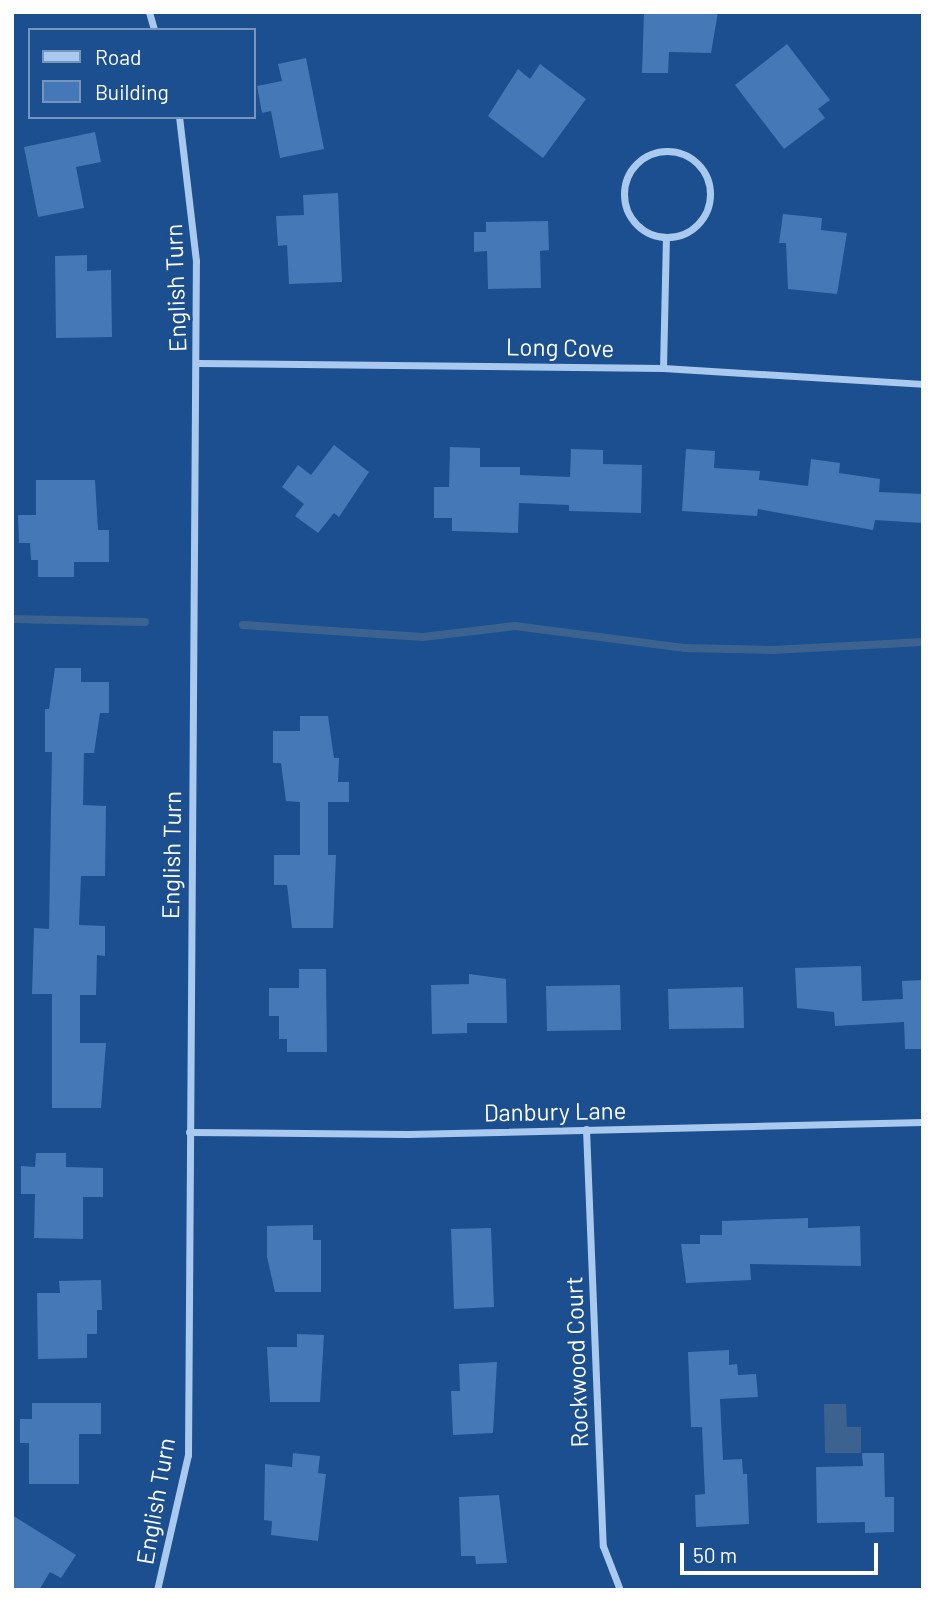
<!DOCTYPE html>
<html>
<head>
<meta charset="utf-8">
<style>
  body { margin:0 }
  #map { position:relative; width:935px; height:1602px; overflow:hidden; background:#1b4f8f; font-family:Barlow,sans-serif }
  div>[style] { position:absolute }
  .water>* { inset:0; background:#3c6290 }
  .stream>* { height:8px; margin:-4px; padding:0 4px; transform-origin:4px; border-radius:4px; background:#3c6290 }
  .building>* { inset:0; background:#4478b7 }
  .minor>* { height:7px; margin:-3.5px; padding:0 3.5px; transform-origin:3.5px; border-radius:3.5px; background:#a9c9ee }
  .minor>.ring { margin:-3.5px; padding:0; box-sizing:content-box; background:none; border:7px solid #a9c9ee; border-radius:50% }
  span { translate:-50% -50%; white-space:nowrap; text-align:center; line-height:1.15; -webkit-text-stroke:5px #1b4f8f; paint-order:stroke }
  .street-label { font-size:24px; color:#fff }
  .frame { position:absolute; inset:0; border:14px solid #fff; pointer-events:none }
  .legend { position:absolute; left:28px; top:28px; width:228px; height:91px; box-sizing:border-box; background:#1b4f8f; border:2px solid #7695bc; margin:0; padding:9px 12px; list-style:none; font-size:21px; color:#fff }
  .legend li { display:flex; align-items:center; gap:14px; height:35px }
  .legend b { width:35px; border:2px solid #7695bc }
  .scale { position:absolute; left:680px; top:1543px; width:198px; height:32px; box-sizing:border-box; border:4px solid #fff; border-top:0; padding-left:9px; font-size:21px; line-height:24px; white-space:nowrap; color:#fff; -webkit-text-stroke:5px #1b4f8f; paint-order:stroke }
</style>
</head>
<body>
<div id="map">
  <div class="water">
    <div style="clip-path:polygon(824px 1404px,846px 1404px,847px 1427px,861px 1427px,861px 1453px,825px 1453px)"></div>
  </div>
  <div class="stream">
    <div style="left:12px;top:619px;width:133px;rotate:1.3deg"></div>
    <div style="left:243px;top:625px;width:180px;rotate:3.8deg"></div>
    <div style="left:423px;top:637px;width:93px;rotate:-6.8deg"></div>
    <div style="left:515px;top:626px;width:170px;rotate:7.4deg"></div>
    <div style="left:684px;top:648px;width:89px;rotate:1.3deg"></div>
    <div style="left:773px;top:650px;width:150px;rotate:-3.1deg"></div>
  </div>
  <div class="building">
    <div style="clip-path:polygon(644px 12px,718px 12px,711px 53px,669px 52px,668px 73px,642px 73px)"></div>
    <div style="clip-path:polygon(787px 44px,830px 100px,818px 109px,825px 118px,784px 149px,735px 85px)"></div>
    <div style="clip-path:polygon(306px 58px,324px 149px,280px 158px,271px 111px,262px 113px,257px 86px,282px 81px,278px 64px)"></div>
    <div style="clip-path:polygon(540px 64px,586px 99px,543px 158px,488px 116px,518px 69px,530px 79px)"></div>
    <div style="clip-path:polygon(95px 132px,101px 162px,76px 167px,84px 208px,38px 217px,24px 147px)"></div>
    <div style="clip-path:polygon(338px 193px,342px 282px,289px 284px,287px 245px,278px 246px,276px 216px,304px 215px,303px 195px)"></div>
    <div style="clip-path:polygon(783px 214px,822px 218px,821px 230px,847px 233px,837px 294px,788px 289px,786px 243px,779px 243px)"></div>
    <div style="clip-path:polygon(548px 221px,549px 250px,540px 251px,541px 288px,488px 289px,487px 251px,474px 252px,474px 232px,486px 232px,486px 222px)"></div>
    <div style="clip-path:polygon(87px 255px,87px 271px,111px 270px,112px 337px,56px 338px,55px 256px)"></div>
    <div style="clip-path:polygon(334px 445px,369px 472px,339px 517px,334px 513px,318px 533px,295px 516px,304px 504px,282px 487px,298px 465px,311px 475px)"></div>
    <div style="clip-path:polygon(450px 447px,480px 448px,480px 467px,520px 467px,520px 475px,570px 477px,571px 449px,603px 450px,603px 464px,642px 465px,641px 513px,569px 511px,569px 505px,519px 503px,518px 533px,452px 531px,452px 518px,434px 518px,434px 487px,449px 487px)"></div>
    <div style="clip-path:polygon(686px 449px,715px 451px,714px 468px,760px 471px,759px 480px,808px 486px,811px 459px,840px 463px,839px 473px,880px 479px,879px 492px,923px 494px,923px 523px,875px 520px,873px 530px,758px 509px,757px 516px,682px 511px)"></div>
    <div style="clip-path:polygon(36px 480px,95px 480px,98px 530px,109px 530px,109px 562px,74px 562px,74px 577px,38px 577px,38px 560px,31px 560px,30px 543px,19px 543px,18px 515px,36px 515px)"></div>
    <div style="clip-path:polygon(55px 668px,81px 668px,81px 682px,109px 682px,109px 713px,100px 713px,94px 753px,84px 753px,83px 805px,106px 806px,105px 876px,81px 876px,79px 925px,105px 926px,105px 956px,97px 955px,96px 995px,80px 995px,80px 1043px,106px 1043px,101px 1108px,52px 1108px,52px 994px,32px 994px,34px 928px,49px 929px,52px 752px,45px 752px,45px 709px,49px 709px)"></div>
    <div style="clip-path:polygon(300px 716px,328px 716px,334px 758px,339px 758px,338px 782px,349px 782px,349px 802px,328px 802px,328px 855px,336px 855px,333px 928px,292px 928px,287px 885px,274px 885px,274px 855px,300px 855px,300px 802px,286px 801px,281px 763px,273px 763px,273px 731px,300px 731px)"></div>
    <div style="clip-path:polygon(861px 966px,862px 1001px,903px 999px,902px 981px,923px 980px,923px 1049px,905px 1049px,904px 1022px,835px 1026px,834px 1012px,797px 1008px,795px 968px)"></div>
    <div style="clip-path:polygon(299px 969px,326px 969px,327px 1052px,287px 1052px,287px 1039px,279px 1039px,279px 1016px,269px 1016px,269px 988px,299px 988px)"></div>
    <div style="clip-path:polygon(469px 974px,506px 979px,507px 1023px,467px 1023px,467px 1033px,432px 1034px,431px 985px,469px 984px)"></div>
    <div style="clip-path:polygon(620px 985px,621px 1030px,547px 1031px,546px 986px)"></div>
    <div style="clip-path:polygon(743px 987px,744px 1028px,669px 1029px,668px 989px)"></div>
    <div style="clip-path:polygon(36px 1153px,66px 1153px,66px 1167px,103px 1168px,103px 1197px,83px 1197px,83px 1239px,34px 1238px,35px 1194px,21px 1194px,21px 1166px,35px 1167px)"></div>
    <div style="clip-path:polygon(808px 1218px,808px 1228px,860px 1226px,861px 1266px,750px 1264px,751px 1280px,686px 1283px,681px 1244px,700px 1244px,700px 1235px,722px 1235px,722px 1221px)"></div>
    <div style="clip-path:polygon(313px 1225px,313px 1240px,321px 1240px,321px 1292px,275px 1292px,267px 1257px,267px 1226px)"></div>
    <div style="clip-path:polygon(491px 1228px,494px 1307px,454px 1309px,451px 1229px)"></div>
    <div style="clip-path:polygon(101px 1280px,102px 1310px,97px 1310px,97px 1334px,87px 1334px,87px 1358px,38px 1359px,37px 1293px,60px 1293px,59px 1281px)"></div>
    <div style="clip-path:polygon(297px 1334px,324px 1335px,320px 1402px,270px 1402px,267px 1347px,297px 1347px)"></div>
    <div style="clip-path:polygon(729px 1350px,729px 1365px,737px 1364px,738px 1375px,756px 1374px,758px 1397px,720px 1399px,723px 1460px,742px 1459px,743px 1474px,747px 1474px,749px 1524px,696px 1527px,695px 1495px,705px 1494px,702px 1427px,691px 1427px,688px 1352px)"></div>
    <div style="clip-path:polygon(497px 1362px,493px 1433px,453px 1435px,451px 1391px,460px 1391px,459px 1364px)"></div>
    <div style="clip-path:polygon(32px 1403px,101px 1403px,101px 1434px,79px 1434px,79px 1484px,29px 1484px,29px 1443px,20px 1443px,20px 1419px,32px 1419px)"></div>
    <div style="clip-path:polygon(293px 1453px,320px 1456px,318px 1473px,326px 1474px,318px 1541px,271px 1535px,272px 1521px,264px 1520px,265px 1464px,292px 1467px)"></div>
    <div style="clip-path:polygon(862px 1453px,884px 1453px,885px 1497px,894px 1497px,894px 1532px,865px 1533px,865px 1522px,817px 1523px,816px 1467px,863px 1466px)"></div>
    <div style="clip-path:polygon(499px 1495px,507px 1563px,476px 1564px,475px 1556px,461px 1556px,459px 1497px)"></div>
    <div style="clip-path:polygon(12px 1515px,76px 1555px,61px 1578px,50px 1572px,39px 1590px,12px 1590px)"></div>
  </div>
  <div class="minor">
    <div style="left:149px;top:12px;width:19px;rotate:74deg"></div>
    <div class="ring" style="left:624px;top:151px;width:79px;height:79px"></div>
    <div style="left:197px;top:363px;width:466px;rotate:0.6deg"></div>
    <div style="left:663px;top:368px;width:260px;rotate:3.5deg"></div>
    <div style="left:663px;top:368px;width:130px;rotate:-88.7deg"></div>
    <div style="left:586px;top:1129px;width:417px;rotate:87.7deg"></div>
    <div style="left:603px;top:1546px;width:47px;rotate:68.9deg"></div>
    <div style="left:189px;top:1132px;width:219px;rotate:0.5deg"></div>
    <div style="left:408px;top:1134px;width:515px;rotate:-1.33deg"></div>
    <div style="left:157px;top:1590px;width:139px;rotate:-77.1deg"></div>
    <div style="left:188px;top:1455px;width:1194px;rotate:-89.62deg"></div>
    <div style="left:196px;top:261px;width:145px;rotate:-96.7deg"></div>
  </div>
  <div class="street-label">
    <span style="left:175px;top:288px;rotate:-92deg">English Turn</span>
    <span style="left:560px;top:347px;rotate:1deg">Long Cove</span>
    <span style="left:171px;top:855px;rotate:-89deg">English Turn</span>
    <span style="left:555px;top:1111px;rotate:-1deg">Danbury Lane</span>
    <span style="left:576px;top:1362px;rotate:-92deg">Rockwood Court</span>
    <span style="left:155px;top:1501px;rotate:-80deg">English Turn</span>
  </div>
  <div class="frame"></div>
  <ul class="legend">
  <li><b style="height:9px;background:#a9c9ee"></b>Road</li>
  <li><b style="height:19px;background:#4478b7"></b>Building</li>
  </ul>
  <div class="scale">50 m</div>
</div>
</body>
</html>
